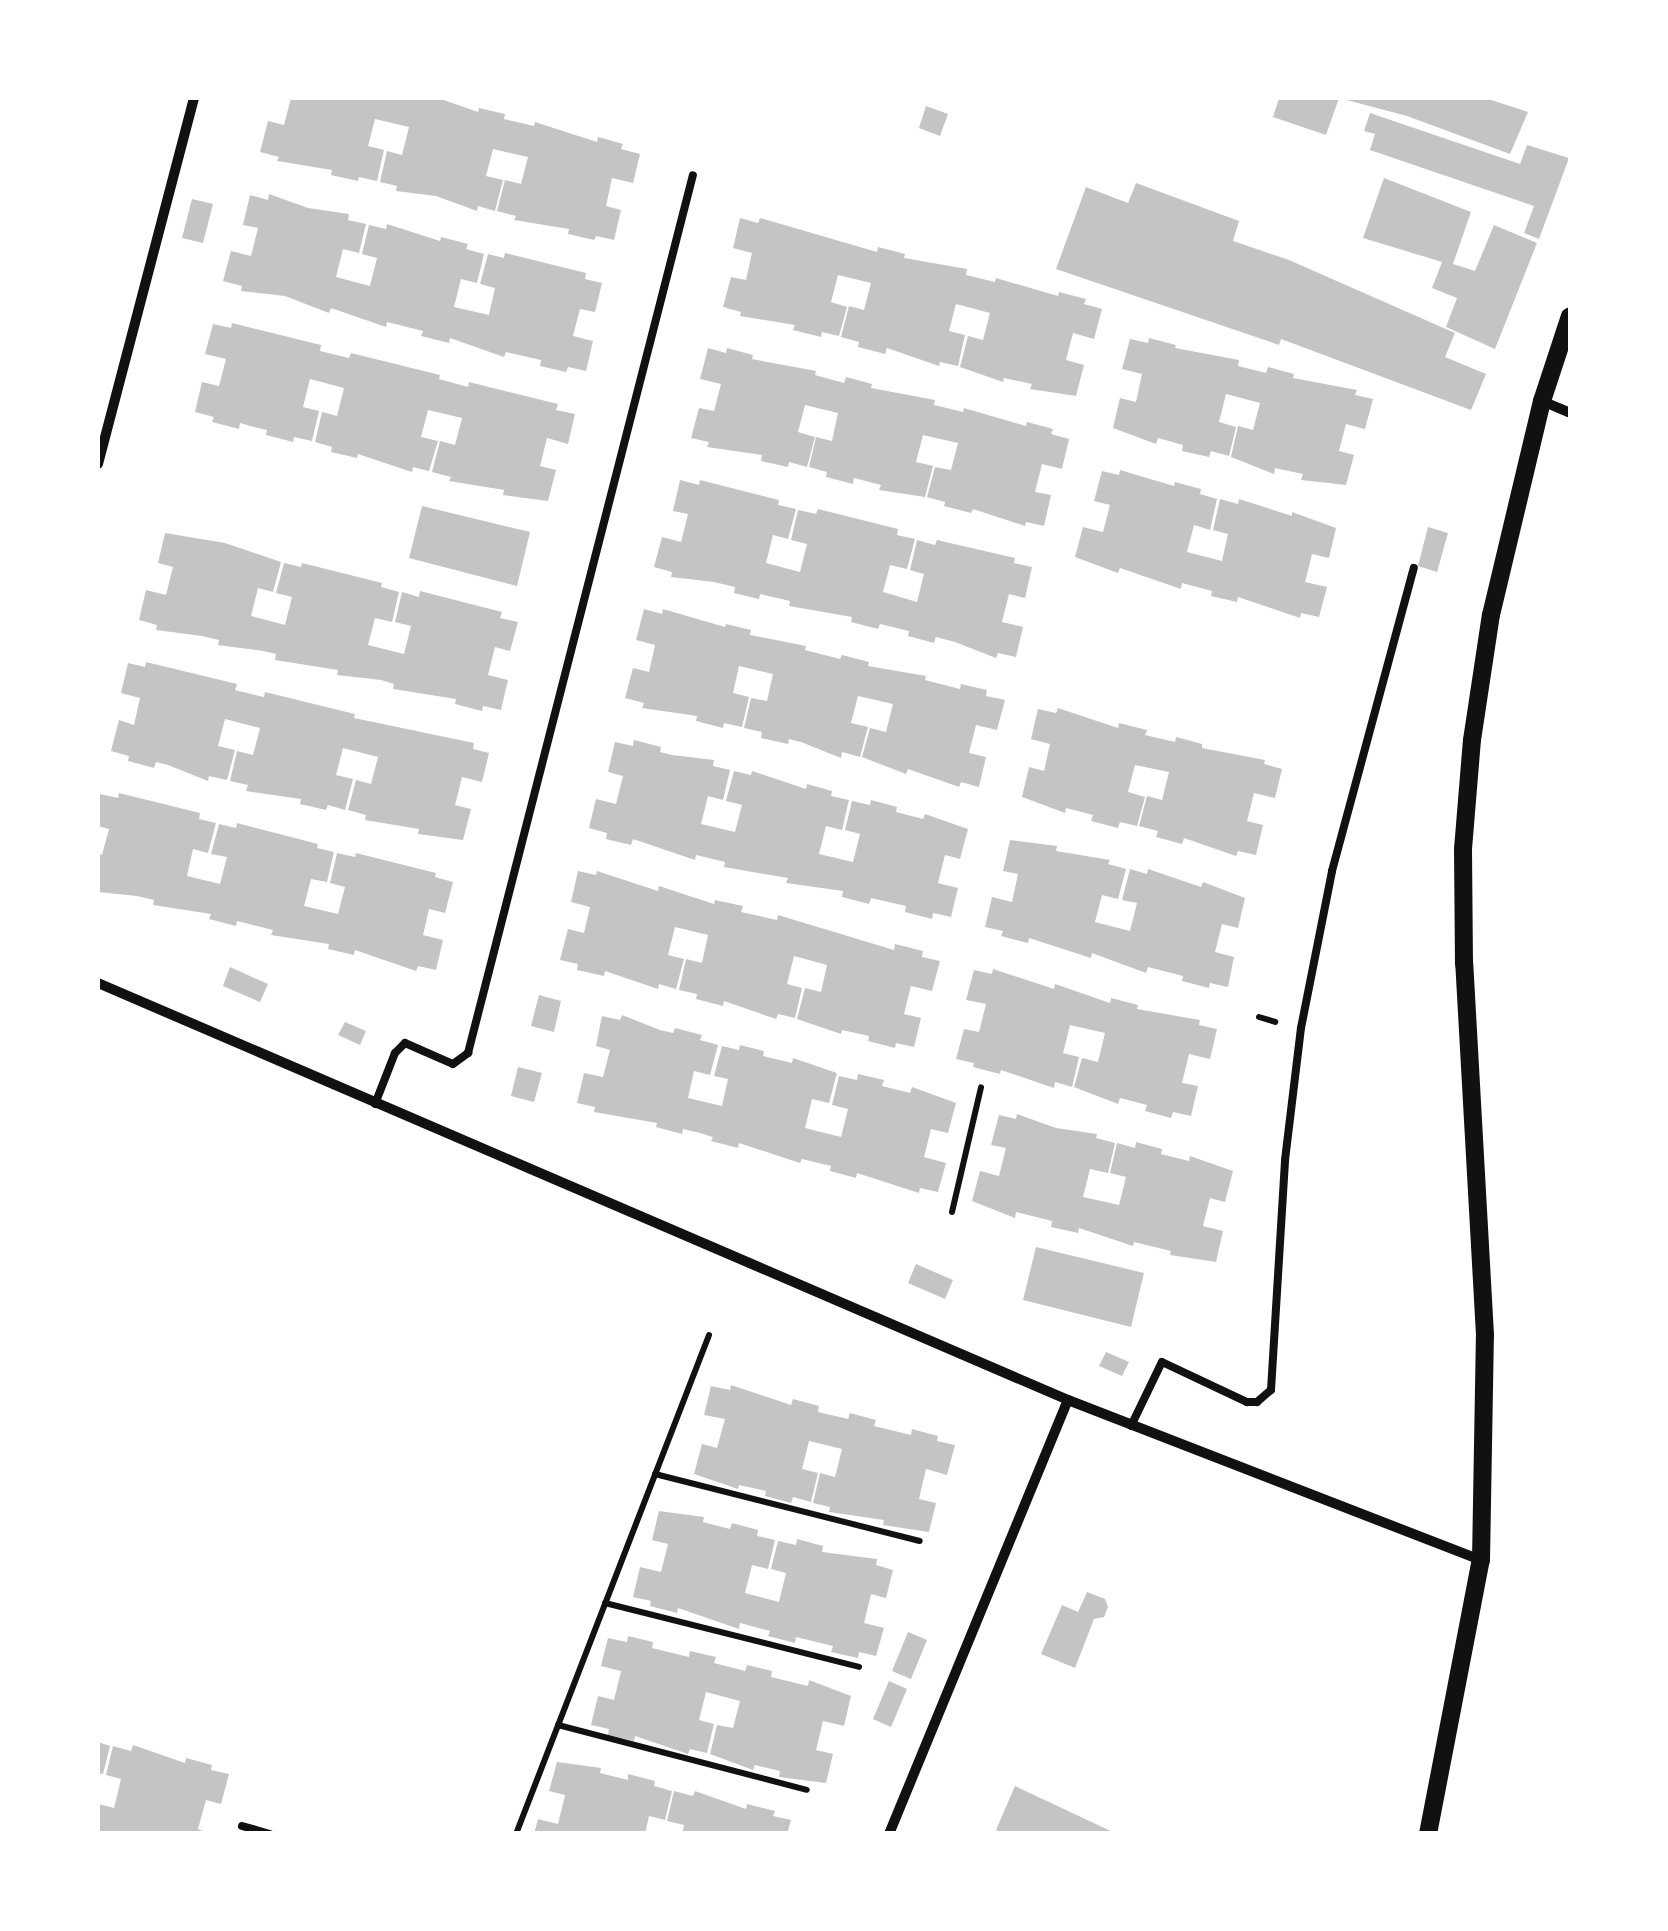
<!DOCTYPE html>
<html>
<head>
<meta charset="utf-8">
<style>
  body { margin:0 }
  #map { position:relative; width:1668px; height:1931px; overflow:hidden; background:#fff; font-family:"Zilla Slab",serif }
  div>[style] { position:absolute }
  .building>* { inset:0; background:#c4c4c4 }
  .path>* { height:6px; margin:-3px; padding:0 3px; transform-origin:3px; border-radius:3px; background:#111 }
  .service>* { height:8px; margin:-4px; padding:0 4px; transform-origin:4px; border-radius:4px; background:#111 }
  .minor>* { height:10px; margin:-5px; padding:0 5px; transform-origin:5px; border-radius:5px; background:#111 }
  .tertiary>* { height:18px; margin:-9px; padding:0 9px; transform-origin:9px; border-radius:9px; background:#111 }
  span { translate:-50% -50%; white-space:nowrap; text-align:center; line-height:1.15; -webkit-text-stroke:8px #fff; paint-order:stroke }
  .frame { position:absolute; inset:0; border:100px solid #fff; pointer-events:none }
</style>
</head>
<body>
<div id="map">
  <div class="building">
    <div style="clip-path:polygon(291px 98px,438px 98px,478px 112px,479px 108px,505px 114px,504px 119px,534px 126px,535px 122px,597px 142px,598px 137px,623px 144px,621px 149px,640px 154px,633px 183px,612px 178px,606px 206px,621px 210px,614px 240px,596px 236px,594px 240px,568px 234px,569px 229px,514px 220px,516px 216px,497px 211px,505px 180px,521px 184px,528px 157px,493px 149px,486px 176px,503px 180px,495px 211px,478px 206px,477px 211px,436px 196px,396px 191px,397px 186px,380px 182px,387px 151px,402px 155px,409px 127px,375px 119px,368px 146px,384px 150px,377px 181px,359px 177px,358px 181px,331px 175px,332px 170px,277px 161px,279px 157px,260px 152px,268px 121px,284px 125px)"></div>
    <div style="clip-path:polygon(1279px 98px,1339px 98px,1326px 135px,1273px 117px)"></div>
    <div style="clip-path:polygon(1339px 98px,1485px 98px,1528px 112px,1510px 154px,1407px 116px)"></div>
    <div style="clip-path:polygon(926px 106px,948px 114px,940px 136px,919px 128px)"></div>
    <div style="clip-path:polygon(1370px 113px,1520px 164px,1527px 145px,1569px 158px,1539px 239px,1524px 233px,1534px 206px,1370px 150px,1375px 134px,1364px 131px)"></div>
    <div style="clip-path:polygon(1384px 178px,1471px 212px,1453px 264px,1475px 271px,1494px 225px,1537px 243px,1495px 349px,1446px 327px,1457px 298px,1432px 288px,1442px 262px,1363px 238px)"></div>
    <div style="clip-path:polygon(1136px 183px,1239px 221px,1233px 241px,1289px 260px,1455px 333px,1445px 357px,1486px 374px,1471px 410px,1281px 339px,1279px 345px,1056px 269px,1086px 187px,1128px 203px)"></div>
    <div style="clip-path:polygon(269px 194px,308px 208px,349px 214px,348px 220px,366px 224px,359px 253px,343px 249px,336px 277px,370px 286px,377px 258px,362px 254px,369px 225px,386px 229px,387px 224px,440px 241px,441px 237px,468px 244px,466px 249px,484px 254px,477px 283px,461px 279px,454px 307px,489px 315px,495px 288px,480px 284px,488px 254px,504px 258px,505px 253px,586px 273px,585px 279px,602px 283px,595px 312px,580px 309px,573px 336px,593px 341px,586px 371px,568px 367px,566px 372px,540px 366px,541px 360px,506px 352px,504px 357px,450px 338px,449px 343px,421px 336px,423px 331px,387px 322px,386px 327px,331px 308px,329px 313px,285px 296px,241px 291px,242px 286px,223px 281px,231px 251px,251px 256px,258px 228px,243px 225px,250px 195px,268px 200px)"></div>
    <div style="clip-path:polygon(192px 199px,213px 204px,203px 243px,182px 238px)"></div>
    <div style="clip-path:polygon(740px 218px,758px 223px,760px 218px,877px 252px,878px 247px,905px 254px,904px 258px,967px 269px,966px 275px,995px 282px,996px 278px,1058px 296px,1059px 292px,1086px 299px,1084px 304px,1102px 309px,1094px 339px,1073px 333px,1066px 360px,1084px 365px,1076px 396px,1030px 389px,1032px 384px,1004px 378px,1003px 382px,960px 367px,968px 336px,983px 340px,990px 313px,956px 304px,949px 331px,965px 335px,958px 366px,940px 362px,939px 366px,887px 348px,885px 354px,858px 347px,859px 342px,841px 337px,849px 306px,864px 310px,871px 283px,838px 275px,831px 302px,847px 307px,839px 336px,822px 332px,821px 337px,793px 330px,795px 325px,740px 316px,741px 312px,723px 307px,731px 277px,746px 280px,752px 253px,733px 248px)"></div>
    <div style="clip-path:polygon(232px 323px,321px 345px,320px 351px,349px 358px,351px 353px,440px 375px,439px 379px,468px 387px,469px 382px,558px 404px,556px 410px,575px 414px,568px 444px,547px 438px,540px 466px,556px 470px,548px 501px,503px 495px,504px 490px,449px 481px,451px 477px,432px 472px,440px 441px,455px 445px,462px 418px,428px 410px,421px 437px,438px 441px,429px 471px,413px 467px,412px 472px,358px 454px,357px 458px,331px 452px,332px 447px,315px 442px,322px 412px,337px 416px,344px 388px,310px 379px,303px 407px,319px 411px,312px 441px,294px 437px,293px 442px,266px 435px,267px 430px,254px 427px,240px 423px,239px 429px,212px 422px,214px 417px,195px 412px,202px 382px,219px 386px,226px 359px,205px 354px,213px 324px,231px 328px)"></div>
    <div style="clip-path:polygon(1149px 338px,1176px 345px,1175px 348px,1239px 360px,1238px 366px,1266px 373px,1268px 367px,1294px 374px,1293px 378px,1357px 390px,1355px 395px,1373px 399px,1365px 429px,1346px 424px,1339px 451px,1354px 455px,1346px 485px,1301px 480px,1303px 474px,1275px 468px,1274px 474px,1231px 457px,1238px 426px,1253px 430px,1260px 403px,1226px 394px,1219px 422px,1236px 427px,1229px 456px,1211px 451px,1209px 457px,1182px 451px,1183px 445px,1158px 438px,1156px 444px,1113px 428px,1120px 398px,1136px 402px,1142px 374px,1122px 369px,1130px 339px,1148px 343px)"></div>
    <div style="clip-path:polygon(708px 348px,726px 353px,727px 348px,753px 355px,752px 359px,816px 371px,815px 375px,844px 383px,846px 377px,872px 384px,871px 388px,935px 400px,934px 405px,951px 409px,963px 412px,964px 408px,1026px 426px,1027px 422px,1053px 429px,1051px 434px,1069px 439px,1062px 469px,1042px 464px,1035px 492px,1051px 495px,1044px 526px,1026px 522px,1025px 526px,973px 509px,971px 513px,944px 506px,945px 502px,927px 497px,935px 467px,951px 470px,958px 443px,923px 435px,916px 462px,933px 466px,925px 497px,879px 490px,881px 485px,854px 478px,853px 484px,826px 477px,827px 472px,809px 467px,816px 437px,832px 441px,838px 413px,805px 405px,798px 432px,815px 437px,807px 467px,789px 462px,788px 467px,761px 461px,762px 455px,707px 447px,709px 442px,691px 438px,699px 408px,714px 411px,721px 384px,700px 379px)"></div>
    <div style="clip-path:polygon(1120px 470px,1174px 486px,1175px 482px,1201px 489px,1200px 494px,1217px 499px,1210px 530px,1194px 525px,1187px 552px,1222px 561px,1228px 534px,1213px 530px,1220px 499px,1238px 504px,1239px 499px,1292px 516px,1292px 512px,1336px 528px,1329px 558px,1312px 554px,1305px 582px,1327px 587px,1319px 617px,1301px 613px,1300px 618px,1238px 597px,1237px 602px,1211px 596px,1212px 591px,1182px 583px,1181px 589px,1120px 568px,1118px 573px,1075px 557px,1083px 527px,1103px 532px,1110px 505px,1094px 501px,1102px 471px,1119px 475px)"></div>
    <div style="clip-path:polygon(680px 480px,699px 485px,700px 480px,779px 500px,778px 505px,796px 509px,788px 539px,773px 535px,766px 563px,800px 572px,807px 544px,791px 540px,798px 510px,816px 514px,818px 509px,898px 529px,897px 535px,915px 539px,907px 569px,890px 565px,883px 592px,917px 602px,924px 574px,910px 570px,917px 540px,935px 545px,937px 540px,1015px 558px,1014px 563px,1032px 567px,1025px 598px,1009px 594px,1002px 622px,1023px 627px,1016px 657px,998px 653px,996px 658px,955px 642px,936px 637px,934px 643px,908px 636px,909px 631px,880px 624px,878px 629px,851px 622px,852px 617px,789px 606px,790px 601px,760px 594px,759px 599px,734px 593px,735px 587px,714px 582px,671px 577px,672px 572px,654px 567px,662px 537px,681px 542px,688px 514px,673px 511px)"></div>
    <div style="clip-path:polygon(422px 506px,530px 532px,517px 586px,409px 558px)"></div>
    <div style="clip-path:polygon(1428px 527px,1448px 533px,1437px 572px,1418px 566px)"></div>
    <div style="clip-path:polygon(165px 533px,225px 543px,281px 562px,273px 592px,258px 588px,251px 616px,285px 625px,292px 597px,276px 593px,284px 563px,301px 567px,302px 563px,382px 583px,381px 587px,399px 592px,392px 622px,375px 618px,368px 645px,404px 654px,411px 626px,395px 622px,402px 592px,419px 597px,420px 591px,502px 612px,500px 618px,518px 622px,510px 651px,495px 647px,488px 675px,508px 680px,501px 710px,483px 706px,482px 711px,455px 704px,456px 699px,393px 689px,394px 684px,381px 680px,337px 675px,338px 670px,275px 660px,276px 654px,263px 651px,218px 645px,219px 640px,202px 636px,156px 630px,157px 625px,139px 620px,146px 590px,166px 595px,173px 567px,158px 563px)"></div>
    <div style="clip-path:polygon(644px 609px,662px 614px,663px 609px,725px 627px,726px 624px,751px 630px,750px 635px,806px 646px,805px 650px,840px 659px,842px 655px,869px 662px,868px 666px,926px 676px,925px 680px,960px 689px,961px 684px,987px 690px,986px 696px,1005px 700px,997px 730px,976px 725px,969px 753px,986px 757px,979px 787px,961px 782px,959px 787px,908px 769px,906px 774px,862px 757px,870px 728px,886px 732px,893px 704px,858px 696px,851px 723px,868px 727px,860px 757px,842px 752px,841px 758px,801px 742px,789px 739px,788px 744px,761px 738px,762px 732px,744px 728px,751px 698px,767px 701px,773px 674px,739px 666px,733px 693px,749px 697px,742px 727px,724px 723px,723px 728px,696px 721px,697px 716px,642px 708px,644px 703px,625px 698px,633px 668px,649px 672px,655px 645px,636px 640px)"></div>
    <div style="clip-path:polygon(146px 662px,237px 684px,235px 690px,251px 694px,264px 697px,265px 692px,355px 714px,354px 718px,474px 743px,473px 749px,489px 753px,482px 782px,462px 777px,455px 805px,471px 809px,463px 840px,418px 834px,419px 829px,365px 820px,366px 815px,348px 810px,356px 780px,371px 784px,378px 757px,343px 748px,336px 775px,353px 779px,345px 810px,328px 805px,326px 810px,300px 804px,301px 799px,246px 791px,248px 785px,230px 781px,237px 751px,253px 755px,260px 728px,225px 719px,218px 746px,235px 750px,227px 780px,209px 776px,208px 781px,168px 765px,156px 762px,154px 768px,128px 761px,129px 756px,111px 751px,119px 720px,134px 725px,140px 698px,121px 693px,128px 663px,145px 667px)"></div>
    <div style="clip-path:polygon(1058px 708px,1118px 728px,1119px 723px,1147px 730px,1145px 735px,1175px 742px,1176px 737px,1202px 744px,1202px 748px,1265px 760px,1264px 764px,1282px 769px,1275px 798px,1254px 793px,1247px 821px,1263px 825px,1256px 855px,1238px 851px,1236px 856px,1184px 838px,1182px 844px,1156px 837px,1158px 831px,1139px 826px,1147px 796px,1162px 800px,1169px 772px,1135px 765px,1128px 792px,1145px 797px,1137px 826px,1120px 822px,1118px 828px,1091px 821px,1093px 815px,1066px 808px,1065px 813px,1022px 797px,1029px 767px,1044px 771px,1050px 744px,1031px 739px,1038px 709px,1056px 713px)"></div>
    <div style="clip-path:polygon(634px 740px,661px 747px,660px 752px,672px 755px,714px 760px,713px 766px,730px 770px,723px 800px,708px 796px,701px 824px,735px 832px,742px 805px,726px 801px,734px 771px,751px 775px,752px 771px,806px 789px,807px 784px,832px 791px,831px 796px,849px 800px,842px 830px,826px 826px,819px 854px,853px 862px,860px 834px,845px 830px,852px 801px,870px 805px,871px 800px,897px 807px,896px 812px,923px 819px,925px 814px,968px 829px,960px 859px,945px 855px,938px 883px,958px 888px,951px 917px,933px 913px,932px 919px,905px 912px,906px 906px,871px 898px,869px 904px,842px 897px,843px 891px,786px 883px,788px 878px,724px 867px,725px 862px,696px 855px,695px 860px,633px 839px,631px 845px,606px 839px,607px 833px,589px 828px,596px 799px,616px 804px,623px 776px,608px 772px,615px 742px,633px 746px)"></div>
    <div style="clip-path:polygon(119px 793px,200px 813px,199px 819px,216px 823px,208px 853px,193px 849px,187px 876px,220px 884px,227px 857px,211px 854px,219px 824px,236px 828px,237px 823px,318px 844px,317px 848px,334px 852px,327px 882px,311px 879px,304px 906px,338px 914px,345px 887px,330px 883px,337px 853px,355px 857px,356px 853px,436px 873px,435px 877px,453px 882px,445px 913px,429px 909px,423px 935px,443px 940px,436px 970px,418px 966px,416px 971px,355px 950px,354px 955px,328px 949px,329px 944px,271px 935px,273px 930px,237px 921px,236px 926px,209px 919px,211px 914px,153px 905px,154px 900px,137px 896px,98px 892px,98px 854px,102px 855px,109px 829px,98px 826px,98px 802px,100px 794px,118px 798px)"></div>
    <div style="clip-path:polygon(1010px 840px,1057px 846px,1056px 851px,1110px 860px,1108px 864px,1126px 869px,1118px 899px,1102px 895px,1095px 922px,1130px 931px,1137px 903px,1122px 900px,1130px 869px,1147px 874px,1148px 869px,1201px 887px,1203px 882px,1245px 898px,1238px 928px,1222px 924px,1215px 952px,1234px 957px,1228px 987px,1210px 983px,1209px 988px,1182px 981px,1183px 976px,1148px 967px,1146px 973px,1092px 953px,1091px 958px,1029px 938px,1028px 943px,1001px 936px,1003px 931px,985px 927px,992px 897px,1012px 902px,1018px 874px,1003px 871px)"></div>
    <div style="clip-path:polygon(578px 871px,596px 875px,597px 871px,658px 891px,659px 886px,714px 904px,715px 900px,743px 906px,741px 912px,777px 920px,778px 915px,894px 950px,895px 944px,923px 951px,922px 957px,940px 961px,932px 991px,911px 986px,904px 1014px,921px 1018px,914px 1047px,896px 1043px,895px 1048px,868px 1041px,869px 1036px,842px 1030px,841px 1034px,797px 1019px,805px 988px,821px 992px,827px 965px,794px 956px,787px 984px,802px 988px,795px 1018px,778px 1014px,776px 1019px,724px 1001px,723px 1006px,696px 999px,697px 994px,679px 990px,686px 959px,702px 963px,708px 935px,675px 927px,668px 955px,684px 959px,676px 989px,659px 984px,658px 989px,605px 971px,604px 976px,577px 970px,578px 964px,560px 960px,568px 929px,584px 933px,590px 907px,571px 902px)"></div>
    <div style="clip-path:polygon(230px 967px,268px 984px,260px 1002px,223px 986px)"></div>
    <div style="clip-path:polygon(993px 969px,1054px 989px,1055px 984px,1110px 1003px,1111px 998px,1138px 1005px,1137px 1009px,1200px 1020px,1199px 1025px,1217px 1029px,1210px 1059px,1189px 1054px,1182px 1083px,1198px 1086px,1191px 1116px,1173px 1112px,1171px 1118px,1145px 1111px,1147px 1105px,1120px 1098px,1118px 1104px,1074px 1087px,1082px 1058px,1098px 1062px,1105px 1033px,1070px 1025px,1063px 1053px,1079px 1057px,1072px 1087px,1055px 1082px,1054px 1088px,1001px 1070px,1000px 1074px,973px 1067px,974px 1063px,956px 1059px,964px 1029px,979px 1032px,986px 1004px,966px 1000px,974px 970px,992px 974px)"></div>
    <div style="clip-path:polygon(539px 995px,561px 1001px,554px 1032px,531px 1026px)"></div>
    <div style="clip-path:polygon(622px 1015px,660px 1030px,673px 1033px,675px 1028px,702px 1035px,700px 1040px,718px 1045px,710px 1075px,694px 1071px,688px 1098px,722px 1106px,728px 1079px,714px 1076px,722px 1046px,739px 1050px,740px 1045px,764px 1051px,763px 1056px,792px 1063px,793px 1058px,837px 1073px,829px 1103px,812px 1099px,805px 1128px,841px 1137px,848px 1109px,832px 1105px,839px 1076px,857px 1080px,858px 1074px,884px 1080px,882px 1086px,910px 1093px,912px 1087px,956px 1103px,948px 1133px,931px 1129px,924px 1157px,946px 1163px,938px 1192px,920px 1188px,919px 1193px,857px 1173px,856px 1178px,830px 1171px,831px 1166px,802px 1159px,800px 1163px,739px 1143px,738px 1148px,711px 1141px,713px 1137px,700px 1133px,683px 1129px,682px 1134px,656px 1127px,657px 1123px,594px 1112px,595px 1107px,577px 1103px,584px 1073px,603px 1077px,610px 1050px,596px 1046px,602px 1016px,620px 1020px)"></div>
    <div style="clip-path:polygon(345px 1022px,366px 1031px,360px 1045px,338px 1035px)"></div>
    <div style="clip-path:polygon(518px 1067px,542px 1073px,534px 1102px,511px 1096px)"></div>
    <div style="clip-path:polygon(1017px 1114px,1056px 1128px,1097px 1134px,1096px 1138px,1115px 1143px,1108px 1173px,1090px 1169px,1083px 1197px,1119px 1205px,1126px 1177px,1110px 1173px,1117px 1143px,1135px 1148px,1136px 1142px,1162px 1149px,1161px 1154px,1189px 1161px,1190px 1156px,1233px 1171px,1225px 1202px,1210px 1198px,1203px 1226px,1223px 1231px,1216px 1262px,1170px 1255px,1171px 1251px,1134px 1242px,1133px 1246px,1079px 1228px,1078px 1233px,1051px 1227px,1052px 1221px,1016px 1212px,1015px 1218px,972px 1201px,980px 1171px,999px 1176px,1006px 1148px,991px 1145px,999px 1115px,1016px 1119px)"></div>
    <div style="clip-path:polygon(1036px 1247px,1144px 1273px,1131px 1327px,1023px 1300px)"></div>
    <div style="clip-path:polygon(916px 1264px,953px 1280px,945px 1299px,908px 1283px)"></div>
    <div style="clip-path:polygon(1106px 1352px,1129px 1362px,1122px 1376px,1099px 1366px)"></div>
    <div style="clip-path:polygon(731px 1385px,791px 1405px,793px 1399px,819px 1406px,818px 1412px,848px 1419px,850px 1413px,876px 1420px,874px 1426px,911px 1435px,912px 1429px,938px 1436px,937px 1441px,955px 1445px,947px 1475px,926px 1469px,919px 1499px,936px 1503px,929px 1532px,883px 1525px,884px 1520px,829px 1512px,830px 1507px,813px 1503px,820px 1473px,835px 1477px,842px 1449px,809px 1441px,802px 1469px,818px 1473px,811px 1502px,793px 1497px,791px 1503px,765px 1496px,766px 1491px,739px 1485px,738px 1489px,694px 1474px,702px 1444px,717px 1448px,725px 1419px,704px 1415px,711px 1386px,730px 1390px)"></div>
    <div style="clip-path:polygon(659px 1511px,704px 1517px,703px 1522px,730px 1529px,732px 1523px,758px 1530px,757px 1536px,775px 1540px,768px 1569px,752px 1565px,745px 1593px,779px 1602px,786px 1573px,771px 1569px,778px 1541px,796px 1545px,797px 1539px,823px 1546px,822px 1552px,877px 1559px,876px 1565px,893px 1570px,886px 1598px,871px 1594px,864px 1623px,884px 1628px,876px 1656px,859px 1652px,858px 1658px,831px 1652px,833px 1646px,796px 1637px,795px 1643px,768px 1636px,770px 1631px,740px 1623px,739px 1629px,678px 1608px,677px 1613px,650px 1606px,651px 1601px,633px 1597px,640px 1567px,661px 1572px,668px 1544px,652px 1540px)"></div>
    <div style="clip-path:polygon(1087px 1592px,1105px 1599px,1108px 1607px,1104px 1617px,1094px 1619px,1075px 1668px,1041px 1654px,1062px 1605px,1078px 1612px)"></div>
    <div style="clip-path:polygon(908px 1632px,927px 1640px,911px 1679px,892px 1671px)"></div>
    <div style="clip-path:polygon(628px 1636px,653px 1642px,652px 1648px,689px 1657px,690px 1651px,716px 1657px,714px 1663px,745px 1671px,747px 1665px,772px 1671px,771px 1677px,808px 1686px,809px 1680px,851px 1696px,844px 1726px,823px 1721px,816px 1750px,833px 1754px,826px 1783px,779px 1777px,780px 1771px,755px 1765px,753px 1770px,710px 1754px,717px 1725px,733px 1728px,740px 1701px,706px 1692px,699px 1720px,714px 1724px,707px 1753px,690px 1749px,688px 1754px,635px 1736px,634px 1741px,608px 1735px,609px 1729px,591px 1725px,598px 1696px,614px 1700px,621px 1671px,601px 1666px,608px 1638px,627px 1642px)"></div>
    <div style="clip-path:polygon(889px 1681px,907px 1689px,891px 1727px,873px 1719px)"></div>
    <div style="clip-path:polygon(98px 1742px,110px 1746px,103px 1774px,98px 1773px)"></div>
    <div style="clip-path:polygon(133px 1745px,185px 1763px,186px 1758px,212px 1765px,211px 1770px,229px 1774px,221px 1804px,206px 1800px,198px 1829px,211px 1834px,98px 1834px,98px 1804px,114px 1808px,121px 1779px,106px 1775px,113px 1746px,131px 1751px)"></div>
    <div style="clip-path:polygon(557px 1762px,601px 1768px,600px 1773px,628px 1780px,628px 1774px,655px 1781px,654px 1786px,672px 1791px,665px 1820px,649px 1816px,645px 1834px,534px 1834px,538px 1819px,558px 1824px,565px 1795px,549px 1791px)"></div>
    <div style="clip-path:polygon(1015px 1786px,1117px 1834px,1004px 1834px,996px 1830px)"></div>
    <div style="clip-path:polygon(674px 1791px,693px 1796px,695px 1791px,746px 1809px,747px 1804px,775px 1811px,773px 1816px,791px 1820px,787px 1834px,682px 1834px,684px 1825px,667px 1821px)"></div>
  </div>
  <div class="path">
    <div style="left:1259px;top:1017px;width:17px;rotate:17deg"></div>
    <div style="left:952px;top:1212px;width:128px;rotate:-76.9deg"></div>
    <div style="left:655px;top:1474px;width:273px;rotate:14.2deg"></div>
    <div style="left:605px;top:1603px;width:262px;rotate:14.1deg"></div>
    <div style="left:558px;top:1725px;width:257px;rotate:14.6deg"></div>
    <div style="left:516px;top:1834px;width:535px;rotate:-68.85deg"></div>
  </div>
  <div class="service">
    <div style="left:375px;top:1104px;width:55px;rotate:-68.6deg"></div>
    <div style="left:395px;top:1053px;width:14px;rotate:-45deg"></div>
    <div style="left:405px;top:1043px;width:52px;rotate:23.6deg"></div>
    <div style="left:453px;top:1064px;width:19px;rotate:-36deg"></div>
    <div style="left:468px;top:1053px;width:906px;rotate:-75.63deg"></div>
    <div style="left:1131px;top:1426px;width:71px;rotate:-64.2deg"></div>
    <div style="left:1162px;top:1362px;width:94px;rotate:25.2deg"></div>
    <div style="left:1247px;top:1402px;width:10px"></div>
    <div style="left:1257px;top:1402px;width:18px;rotate:-41deg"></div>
    <div style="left:1271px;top:1390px;width:230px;rotate:-86.5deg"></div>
    <div style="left:1285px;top:1160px;width:133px;rotate:-83.1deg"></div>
    <div style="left:1301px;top:1028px;width:160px;rotate:-78.8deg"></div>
    <div style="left:1332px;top:871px;width:314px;rotate:-74.9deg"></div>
    <div style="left:242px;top:1826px;width:29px;rotate:16deg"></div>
  </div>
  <div class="minor">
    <div style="left:1542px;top:401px;width:30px;rotate:23deg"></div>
    <div style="left:98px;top:464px;width:378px;rotate:-75.3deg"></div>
    <div style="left:98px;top:983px;width:1056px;rotate:23.26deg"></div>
    <div style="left:1068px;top:1400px;width:443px;rotate:21.2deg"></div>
    <div style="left:889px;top:1834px;width:469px;rotate:-67.6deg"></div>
  </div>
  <div class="tertiary">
    <div style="left:1428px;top:1834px;width:279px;rotate:-79.1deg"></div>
    <div style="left:1481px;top:1560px;width:225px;rotate:-89deg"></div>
    <div style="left:1485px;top:1335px;width:372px;rotate:-93.2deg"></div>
    <div style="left:1464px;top:964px;width:115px;rotate:-90.5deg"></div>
    <div style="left:1463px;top:849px;width:109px;rotate:-85.3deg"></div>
    <div style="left:1472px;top:740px;width:126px;rotate:-81.4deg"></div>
    <div style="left:1491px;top:615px;width:220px;rotate:-76.6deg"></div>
    <div style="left:1542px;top:401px;width:89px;rotate:-71.8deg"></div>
  </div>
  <div class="frame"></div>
</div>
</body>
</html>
